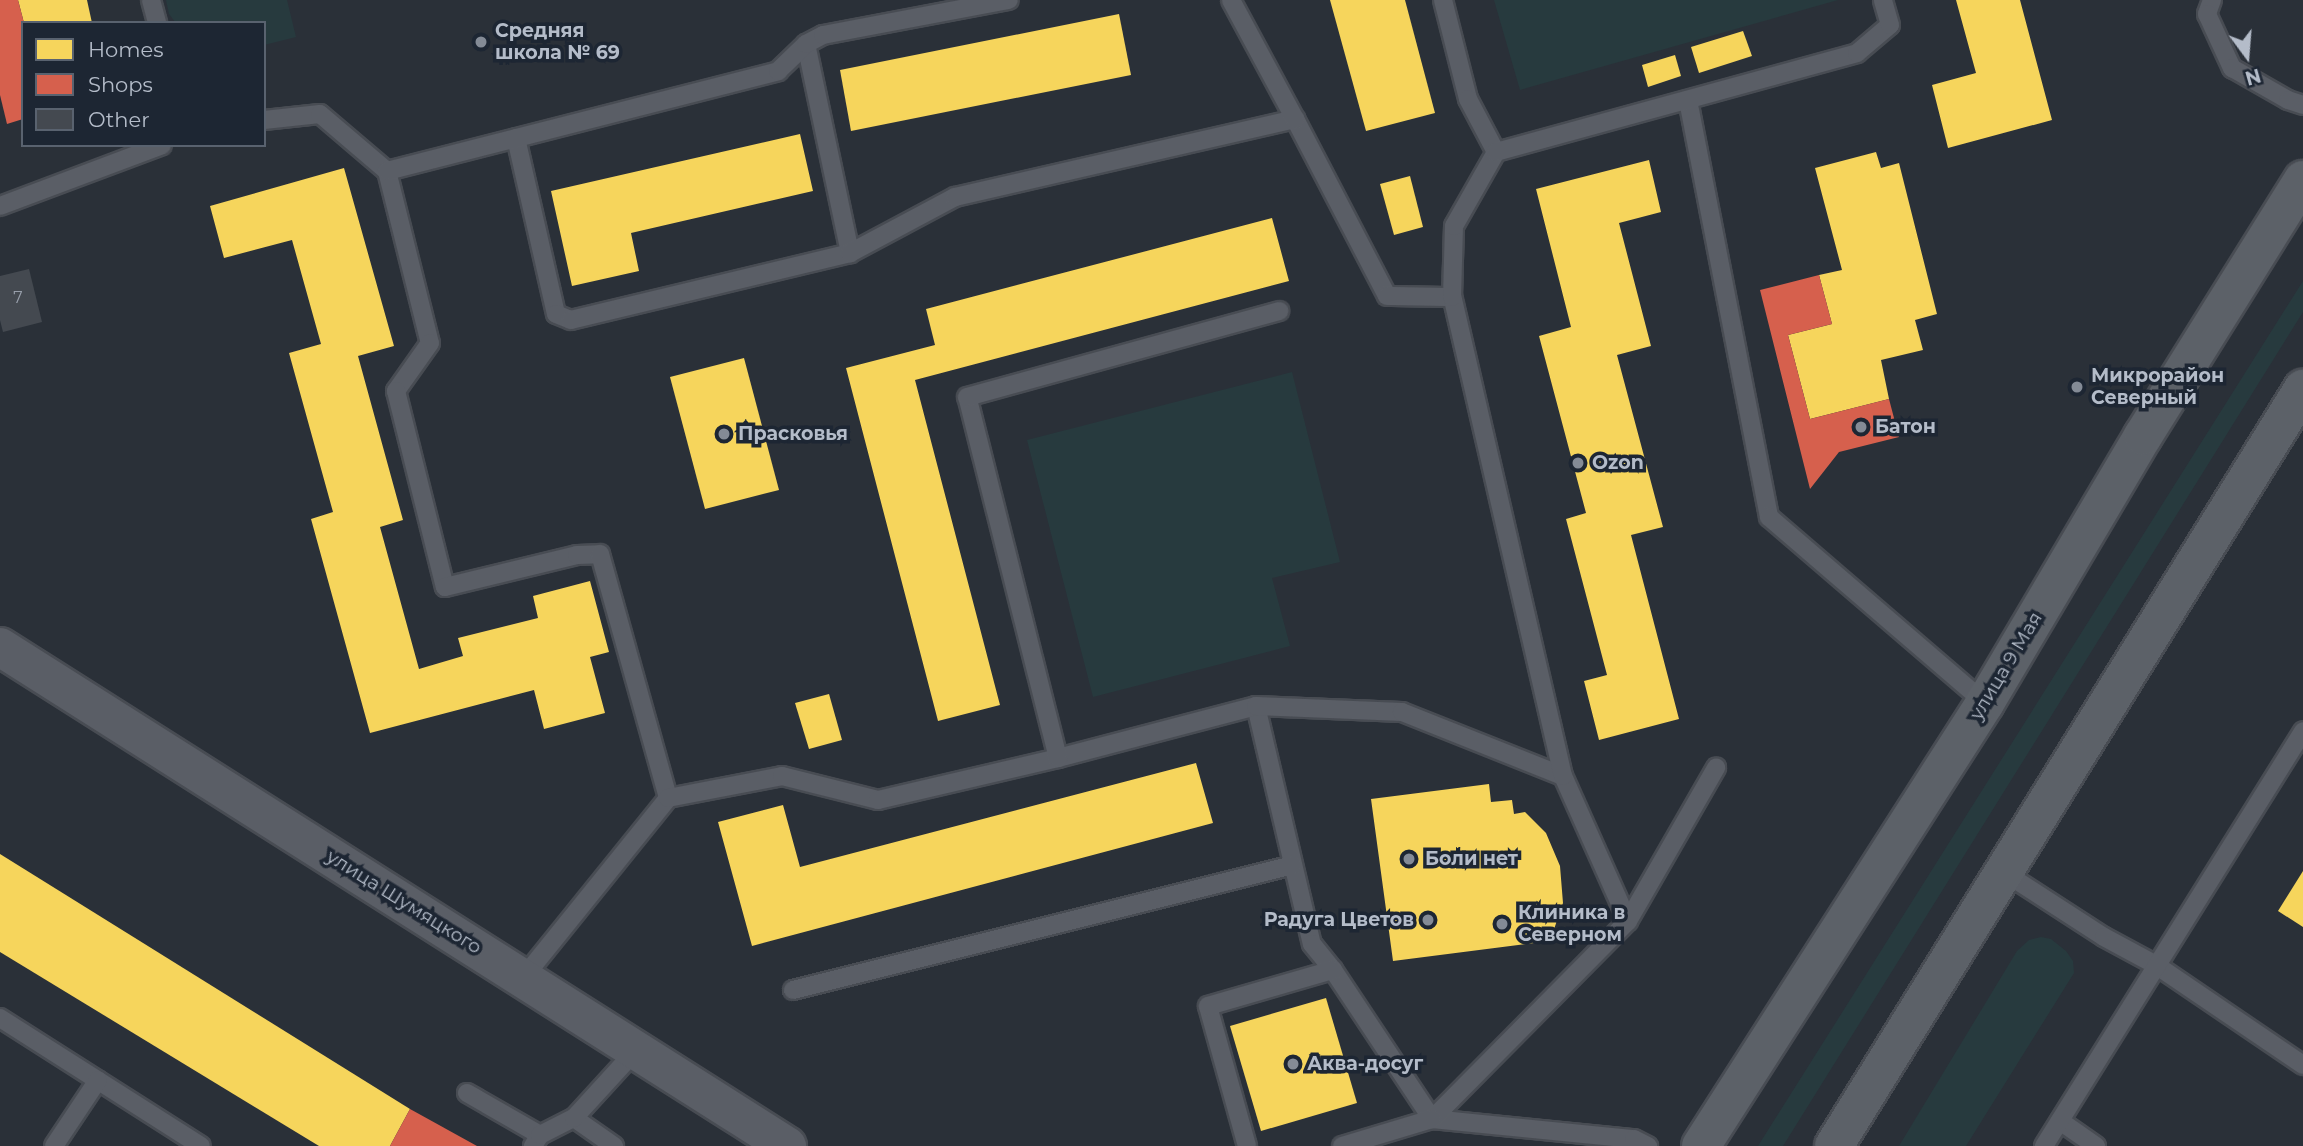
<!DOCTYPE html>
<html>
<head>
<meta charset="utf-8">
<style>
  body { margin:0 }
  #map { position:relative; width:2303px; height:1146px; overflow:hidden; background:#2a3038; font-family:Montserrat,sans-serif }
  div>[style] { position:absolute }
  .green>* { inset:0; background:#273a3e }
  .homes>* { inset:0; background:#f6d55c }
  .shops>* { inset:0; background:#d6604d }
  .building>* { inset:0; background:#444950 }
  .roads { filter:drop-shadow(2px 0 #484c53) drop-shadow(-2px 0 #484c53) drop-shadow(0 2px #484c53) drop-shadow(0 -2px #484c53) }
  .service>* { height:18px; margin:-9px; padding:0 9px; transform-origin:9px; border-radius:9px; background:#5a5e66 }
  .tertiary>* { height:38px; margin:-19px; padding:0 19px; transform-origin:19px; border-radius:19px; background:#5a5e66 }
  .primary>* { height:38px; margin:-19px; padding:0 19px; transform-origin:19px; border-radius:19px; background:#5c6168 }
  .dots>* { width:19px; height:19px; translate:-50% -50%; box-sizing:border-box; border:4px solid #1d2633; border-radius:50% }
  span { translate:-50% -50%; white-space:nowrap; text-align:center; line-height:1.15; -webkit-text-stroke:7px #1d2633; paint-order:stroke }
  .number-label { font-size:16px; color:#989fab }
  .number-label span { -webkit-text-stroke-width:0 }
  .poi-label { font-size:19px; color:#b4bcc9; font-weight:700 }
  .left { translate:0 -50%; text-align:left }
  .right { translate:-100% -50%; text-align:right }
  .street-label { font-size:19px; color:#b4bcc9 }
  .legend { position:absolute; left:21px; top:21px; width:245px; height:126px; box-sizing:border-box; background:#1d2633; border:2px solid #59626f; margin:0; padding:9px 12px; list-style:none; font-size:21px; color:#b4bcc9 }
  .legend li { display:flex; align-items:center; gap:14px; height:35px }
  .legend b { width:35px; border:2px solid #59626f }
  .north { position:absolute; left:2212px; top:21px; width:70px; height:70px; -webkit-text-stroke:5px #1d2633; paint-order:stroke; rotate:164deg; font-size:19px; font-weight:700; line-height:28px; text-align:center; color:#b4bcc9 }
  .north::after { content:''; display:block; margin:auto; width:24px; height:32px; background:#b4bcc9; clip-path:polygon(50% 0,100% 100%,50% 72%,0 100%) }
</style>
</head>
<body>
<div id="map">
  <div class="green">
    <div style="clip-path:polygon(166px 0,287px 0,296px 37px,264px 45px,264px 23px,176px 23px,169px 14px)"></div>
    <div style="clip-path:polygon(1494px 0,1838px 0,1520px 90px)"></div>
    <div style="clip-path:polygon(2303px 281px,2303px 312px,1783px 1146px,1758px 1146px)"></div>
    <div style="clip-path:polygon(1292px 372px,1340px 562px,1272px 578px,1290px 646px,1093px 697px,1027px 440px)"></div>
    <div style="clip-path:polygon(2041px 937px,2051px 939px,2066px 951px,2073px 961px,2074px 973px,1966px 1146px,1899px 1146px,2017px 951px,2029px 940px)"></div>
  </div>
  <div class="homes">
    <div style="clip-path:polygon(18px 0,87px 0,92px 23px,24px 23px)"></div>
    <div style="clip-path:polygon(1330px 0,1405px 0,1435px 113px,1366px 131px)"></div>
    <div style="clip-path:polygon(1956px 0,2020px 0,2052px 120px,1948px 148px,1932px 85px,1976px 73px)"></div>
    <div style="clip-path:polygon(1119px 14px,1131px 75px,851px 131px,840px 70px)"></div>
    <div style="clip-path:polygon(1743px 31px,1752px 56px,1699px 73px,1691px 47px)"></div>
    <div style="clip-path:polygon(1675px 55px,1681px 76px,1648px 87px,1642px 65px)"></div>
    <div style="clip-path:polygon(800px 134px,813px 191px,631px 233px,639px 271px,572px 286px,551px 191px)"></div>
    <div style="clip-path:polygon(1876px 152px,1881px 168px,1899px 163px,1937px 314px,1915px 320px,1923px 350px,1881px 360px,1889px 399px,1810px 419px,1788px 335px,1832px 324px,1819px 275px,1842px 270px,1815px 168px)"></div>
    <div style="clip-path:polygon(1649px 160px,1661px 212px,1619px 223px,1651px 346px,1617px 355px,1663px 527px,1631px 535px,1679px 719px,1599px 740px,1584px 681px,1607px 675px,1566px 519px,1586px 513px,1539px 336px,1571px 327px,1536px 189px)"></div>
    <div style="clip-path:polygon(344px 168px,394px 346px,358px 356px,403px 520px,380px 527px,419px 669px,463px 656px,458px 638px,538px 618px,533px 596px,590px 581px,609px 652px,590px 657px,605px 713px,544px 729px,534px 690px,370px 733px,311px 519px,333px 512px,289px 353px,321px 344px,292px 240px,224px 258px,210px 206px)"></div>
    <div style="clip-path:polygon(1410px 176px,1423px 227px,1394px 235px,1380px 184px)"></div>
    <div style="clip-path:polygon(1272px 218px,1289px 281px,915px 380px,1000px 705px,938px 721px,846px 368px,935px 345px,926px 309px)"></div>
    <div style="clip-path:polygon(744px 358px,779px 490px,705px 509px,670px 377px)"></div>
    <div style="clip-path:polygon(829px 694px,842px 740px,809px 749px,795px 703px)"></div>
    <div style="clip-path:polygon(1196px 763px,1213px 823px,752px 946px,718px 822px,783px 805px,800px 867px)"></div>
    <div style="clip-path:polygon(1489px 784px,1491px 802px,1512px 800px,1514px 814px,1525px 812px,1546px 833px,1560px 866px,1563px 903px,1550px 941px,1393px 961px,1371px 799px)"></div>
    <div style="clip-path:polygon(0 854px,410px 1109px,390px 1146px,319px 1146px,0 952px)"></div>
    <div style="clip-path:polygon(2303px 871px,2303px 927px,2278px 911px)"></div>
    <div style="clip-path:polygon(1326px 998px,1357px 1103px,1261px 1131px,1230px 1026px)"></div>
  </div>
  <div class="shops">
    <div style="clip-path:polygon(0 0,18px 0,24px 23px,23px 119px,7px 124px,0 95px)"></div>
    <div style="clip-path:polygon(1819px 275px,1832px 324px,1788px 335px,1810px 419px,1889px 399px,1899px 437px,1839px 452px,1810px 489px,1760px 290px)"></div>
    <div style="clip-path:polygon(410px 1109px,477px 1146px,390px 1146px)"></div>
  </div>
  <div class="building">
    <div style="clip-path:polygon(29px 269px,42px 322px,3px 332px,0 320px,0 276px)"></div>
  </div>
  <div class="roads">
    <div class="service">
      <div style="left:151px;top:0;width:24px;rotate:75deg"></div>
      <div style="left:1443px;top:0;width:102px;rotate:75.8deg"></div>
      <div style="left:1468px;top:99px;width:60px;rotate:62.2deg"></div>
      <div style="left:2212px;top:0;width:15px;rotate:110deg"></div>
      <div style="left:2207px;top:14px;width:60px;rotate:65.2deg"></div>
      <div style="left:2232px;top:68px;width:64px;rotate:29.7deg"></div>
      <div style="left:2288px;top:100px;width:16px;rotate:18deg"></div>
      <div style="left:806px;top:44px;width:214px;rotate:78.1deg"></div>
      <div style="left:1688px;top:100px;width:425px;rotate:79deg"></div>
      <div style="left:1769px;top:517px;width:285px;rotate:40.7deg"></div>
      <div style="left:1295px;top:119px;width:199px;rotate:62.5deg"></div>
      <div style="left:1387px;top:296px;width:65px;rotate:0.9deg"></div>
      <div style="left:264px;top:120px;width:56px;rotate:-6.1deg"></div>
      <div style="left:320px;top:114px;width:88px;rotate:40.4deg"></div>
      <div style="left:387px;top:171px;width:177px;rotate:76deg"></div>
      <div style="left:430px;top:343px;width:59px;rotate:125.3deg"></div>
      <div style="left:396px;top:391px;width:202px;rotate:76deg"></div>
      <div style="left:445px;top:587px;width:136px;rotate:-13.6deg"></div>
      <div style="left:577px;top:555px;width:23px;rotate:-2deg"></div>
      <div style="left:600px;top:554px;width:253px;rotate:74.4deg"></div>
      <div style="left:516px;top:138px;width:180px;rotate:77.2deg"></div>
      <div style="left:556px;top:314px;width:16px;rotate:22deg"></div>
      <div style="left:571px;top:320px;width:287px;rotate:-13.5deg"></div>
      <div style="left:850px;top:253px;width:119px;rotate:-28.1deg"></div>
      <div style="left:955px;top:197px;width:349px;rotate:-12.9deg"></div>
      <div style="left:1295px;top:119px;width:135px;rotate:-118.3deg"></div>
      <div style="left:387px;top:171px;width:404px;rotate:-14.3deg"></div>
      <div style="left:778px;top:71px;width:39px;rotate:-44deg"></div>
      <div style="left:806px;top:44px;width:19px;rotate:-28deg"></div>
      <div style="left:823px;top:35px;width:189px;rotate:-10.7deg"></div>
      <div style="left:0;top:206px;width:173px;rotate:-20.6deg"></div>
      <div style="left:1256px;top:706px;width:244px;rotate:76.8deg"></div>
      <div style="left:1312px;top:944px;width:33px;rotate:51deg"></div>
      <div style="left:1333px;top:970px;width:179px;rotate:56.4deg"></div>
      <div style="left:1432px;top:1119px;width:203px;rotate:5.7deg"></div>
      <div style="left:1634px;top:1139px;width:16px;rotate:27deg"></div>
      <div style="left:1058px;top:758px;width:205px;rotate:-14.7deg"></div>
      <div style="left:1256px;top:706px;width:146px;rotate:2.4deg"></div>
      <div style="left:1402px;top:712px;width:173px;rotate:21.7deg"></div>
      <div style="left:1563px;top:776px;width:159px;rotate:65.9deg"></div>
      <div style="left:1628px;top:921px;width:279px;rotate:134.7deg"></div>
      <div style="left:1432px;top:1119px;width:94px;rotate:163.3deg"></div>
      <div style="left:1563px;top:776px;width:492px;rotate:-103deg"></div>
      <div style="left:1452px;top:297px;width:71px;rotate:-88.4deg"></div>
      <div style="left:1454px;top:226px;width:85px;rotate:-60.4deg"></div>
      <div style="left:1496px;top:152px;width:374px;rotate:-15.3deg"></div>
      <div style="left:1857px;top:53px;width:43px;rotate:-40.3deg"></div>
      <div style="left:1890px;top:25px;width:26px;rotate:-106deg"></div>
      <div style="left:2002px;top:871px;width:121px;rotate:32.9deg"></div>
      <div style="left:2104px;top:937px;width:59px;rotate:28.3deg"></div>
      <div style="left:2156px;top:965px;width:178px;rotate:34.2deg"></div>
      <div style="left:1628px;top:921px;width:177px;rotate:-60.1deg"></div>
      <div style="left:523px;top:978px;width:231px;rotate:-51.1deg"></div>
      <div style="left:668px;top:798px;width:116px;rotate:-10.9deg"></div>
      <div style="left:782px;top:776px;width:99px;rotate:14deg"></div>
      <div style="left:878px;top:800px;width:185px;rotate:-13.1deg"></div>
      <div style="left:1058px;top:758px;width:372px;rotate:-104.1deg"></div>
      <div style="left:967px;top:397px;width:324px;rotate:-15.4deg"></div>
      <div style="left:793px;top:990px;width:515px;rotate:-14.04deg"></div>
      <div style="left:0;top:1018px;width:238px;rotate:32.5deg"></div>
      <div style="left:467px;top:1093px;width:84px;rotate:29.9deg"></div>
      <div style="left:574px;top:1118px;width:49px;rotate:35deg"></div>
      <div style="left:2060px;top:1121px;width:44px;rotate:34.8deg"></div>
      <div style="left:54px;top:1146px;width:79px;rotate:-56.3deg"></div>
      <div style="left:533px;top:1146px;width:13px;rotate:-58deg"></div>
      <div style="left:540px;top:1135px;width:38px;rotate:-27deg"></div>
      <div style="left:574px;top:1118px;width:93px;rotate:-47.6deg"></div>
      <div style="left:1247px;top:1146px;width:145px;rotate:-105.6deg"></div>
      <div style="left:1208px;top:1006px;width:130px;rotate:-16.1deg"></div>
      <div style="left:2044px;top:1146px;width:489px;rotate:-58deg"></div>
    </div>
    <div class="tertiary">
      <div style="left:0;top:647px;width:932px;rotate:32.38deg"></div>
    </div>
    <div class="primary">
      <div style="left:1701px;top:1146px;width:526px;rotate:-57.34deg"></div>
      <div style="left:1985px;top:703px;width:310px;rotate:-59.4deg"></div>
      <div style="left:2143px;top:436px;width:302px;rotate:-58deg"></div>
      <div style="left:1834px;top:1146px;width:891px;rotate:-58.22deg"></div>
    </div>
  </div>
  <div class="dots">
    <div style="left:481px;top:42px;background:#848b96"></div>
    <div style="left:2077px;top:387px;background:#848b96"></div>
    <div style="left:1861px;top:427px;background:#848b96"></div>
    <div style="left:724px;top:434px;background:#848b96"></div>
    <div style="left:1578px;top:463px;background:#848b96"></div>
    <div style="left:1409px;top:859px;background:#848b96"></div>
    <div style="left:1428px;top:920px;background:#848b96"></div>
    <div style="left:1502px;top:924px;background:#848b96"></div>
    <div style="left:1293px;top:1064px;background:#848b96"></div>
  </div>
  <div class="number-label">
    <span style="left:18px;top:298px">7</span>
  </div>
  <div class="poi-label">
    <span class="left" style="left:495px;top:42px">Средняя<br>школа № 69</span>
    <span class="left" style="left:2091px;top:387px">Микрорайон<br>Северный</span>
    <span class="left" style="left:1875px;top:427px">Батон</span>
    <span class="left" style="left:738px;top:434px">Прасковья</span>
    <span class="left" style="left:1592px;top:463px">Ozon</span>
    <span class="left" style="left:1425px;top:859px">Боли нет</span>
    <span class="left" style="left:1518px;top:924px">Клиника в<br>Северном</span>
    <span class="right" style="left:1414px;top:920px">Радуга Цветов</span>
    <span class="left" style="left:1307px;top:1064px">Аква-досуг</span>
  </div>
  <div class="street-label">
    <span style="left:2006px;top:666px;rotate:-59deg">улица 9 Мая</span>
    <span style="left:404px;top:902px;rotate:32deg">улица Шумяцкого</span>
  </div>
  <ul class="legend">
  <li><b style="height:19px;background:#f6d55c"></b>Homes</li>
  <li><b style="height:19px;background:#d6604d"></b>Shops</li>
  <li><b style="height:19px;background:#444950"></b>Other</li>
  </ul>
  <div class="north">N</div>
</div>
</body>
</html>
